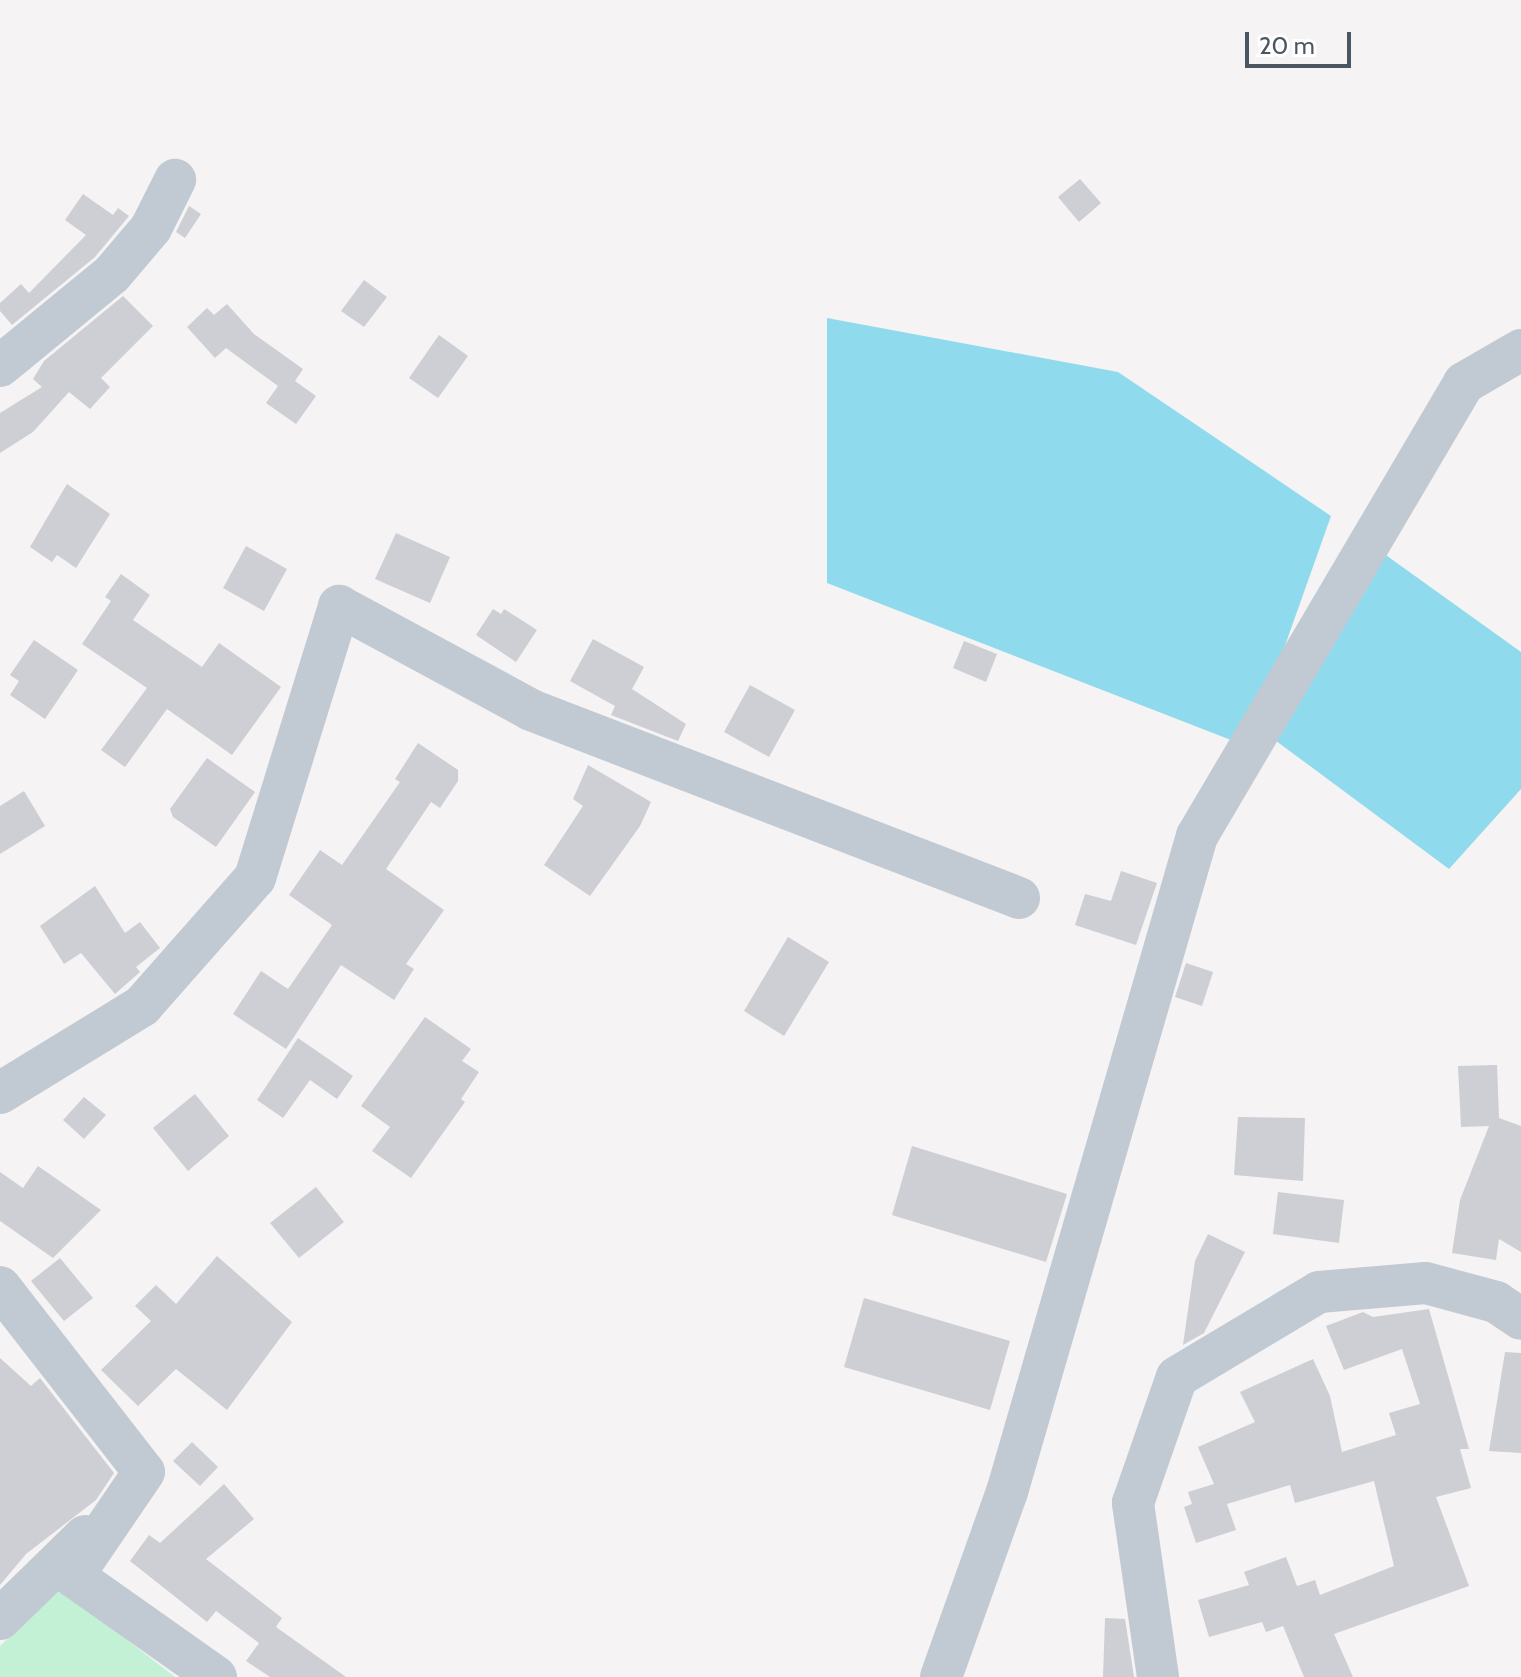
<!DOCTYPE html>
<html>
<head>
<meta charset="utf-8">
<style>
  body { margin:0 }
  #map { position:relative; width:1521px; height:1677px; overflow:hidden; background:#f5f3f3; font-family:Cabin,sans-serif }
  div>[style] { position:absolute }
  .green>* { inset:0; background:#c3f1d5 }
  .water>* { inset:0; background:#90daee }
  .building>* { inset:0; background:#cdcfd5 }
  .minor>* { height:42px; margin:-21px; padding:0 21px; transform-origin:21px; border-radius:21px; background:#c1cad2 }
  span { translate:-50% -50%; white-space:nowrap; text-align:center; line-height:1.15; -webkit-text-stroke:6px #fff; paint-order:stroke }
  .scale { position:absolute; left:1245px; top:32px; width:106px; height:36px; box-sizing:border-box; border:4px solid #4a5661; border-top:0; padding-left:10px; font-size:24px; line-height:28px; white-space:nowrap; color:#4a5661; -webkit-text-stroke:6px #fff; paint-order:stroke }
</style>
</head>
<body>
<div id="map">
  <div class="green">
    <div style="clip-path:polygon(60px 1588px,175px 1677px,0 1677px,0 1646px)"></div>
  </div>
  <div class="water">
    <div style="clip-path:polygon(827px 318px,1118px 372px,1331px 516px,1249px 747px,827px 583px)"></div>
    <div style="clip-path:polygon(1369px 543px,1521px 652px,1521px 789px,1449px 869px,1260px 729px)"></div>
  </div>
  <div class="building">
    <div style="clip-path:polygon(1080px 179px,1101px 203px,1079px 222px,1058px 197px)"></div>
    <div style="clip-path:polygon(83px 194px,113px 215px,118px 208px,129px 216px,95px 257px,12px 325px,0 311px,0 303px,21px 284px,29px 293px,86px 235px,65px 220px)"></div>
    <div style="clip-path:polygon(189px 206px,201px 214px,185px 238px,176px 232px)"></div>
    <div style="clip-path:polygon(364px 280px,387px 297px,364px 327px,341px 311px)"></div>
    <div style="clip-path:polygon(123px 296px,153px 326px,101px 378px,110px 387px,90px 409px,69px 392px,33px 432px,0 453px,0 413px,42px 387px,33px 379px,44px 361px)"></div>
    <div style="clip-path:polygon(227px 304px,254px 334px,303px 369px,295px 381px,316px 396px,296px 424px,266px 403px,278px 386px,226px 348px,215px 358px,187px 327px,207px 308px,214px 315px)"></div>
    <div style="clip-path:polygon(439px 335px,468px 356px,438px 398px,409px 378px)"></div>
    <div style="clip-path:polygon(67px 484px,110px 514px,76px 568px,57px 555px,52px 562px,30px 547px)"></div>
    <div style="clip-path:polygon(396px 533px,450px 557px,430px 603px,375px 579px)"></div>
    <div style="clip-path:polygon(246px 546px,287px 569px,264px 611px,223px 588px)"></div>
    <div style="clip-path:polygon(121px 574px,150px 595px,133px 620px,202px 667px,219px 643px,281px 687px,232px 755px,167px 709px,125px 767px,101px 750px,147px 688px,82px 644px,111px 601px,105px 597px)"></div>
    <div style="clip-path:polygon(493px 609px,501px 614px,504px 609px,537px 630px,516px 662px,476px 635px)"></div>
    <div style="clip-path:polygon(593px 639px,644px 667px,632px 689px,686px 724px,678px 741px,611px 715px,615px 706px,570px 681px)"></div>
    <div style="clip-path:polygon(34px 640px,78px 670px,45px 719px,10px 695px,19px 681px,10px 675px)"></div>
    <div style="clip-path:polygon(964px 641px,997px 654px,986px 682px,953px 668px)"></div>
    <div style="clip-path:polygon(750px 685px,795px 710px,769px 757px,724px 732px)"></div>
    <div style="clip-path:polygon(418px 743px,458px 770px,458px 781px,440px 808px,431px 802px,386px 869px,444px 910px,406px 964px,414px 969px,394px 1000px,341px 965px,286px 1049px,233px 1014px,261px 971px,288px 989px,332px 925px,289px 895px,320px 850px,342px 865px,400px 782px,395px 779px)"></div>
    <div style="clip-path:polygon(207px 758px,255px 792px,216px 847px,173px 817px,170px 809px)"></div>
    <div style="clip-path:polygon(588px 765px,651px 802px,640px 826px,590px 896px,544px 865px,583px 806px,573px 799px)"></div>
    <div style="clip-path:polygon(24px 791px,45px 826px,0 854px,0 806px)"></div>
    <div style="clip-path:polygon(1121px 871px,1157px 883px,1136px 945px,1075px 925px,1085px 894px,1111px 901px)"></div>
    <div style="clip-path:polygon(95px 886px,125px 933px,140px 922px,160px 948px,136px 967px,140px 972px,115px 994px,81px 953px,64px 964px,40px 926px)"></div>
    <div style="clip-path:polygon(788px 937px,829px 962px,784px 1036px,744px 1011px)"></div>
    <div style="clip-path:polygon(1186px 963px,1213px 972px,1202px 1006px,1175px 997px)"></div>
    <div style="clip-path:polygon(425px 1017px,471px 1049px,462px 1061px,479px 1072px,461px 1099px,465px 1102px,411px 1178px,372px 1151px,390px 1127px,361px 1106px)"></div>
    <div style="clip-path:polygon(298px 1038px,353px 1076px,337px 1099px,310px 1080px,283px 1118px,257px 1100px)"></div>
    <div style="clip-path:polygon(1497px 1065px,1499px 1118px,1521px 1126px,1521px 1252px,1499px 1239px,1496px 1260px,1452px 1253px,1460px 1200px,1489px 1126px,1461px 1127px,1458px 1066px)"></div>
    <div style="clip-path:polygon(195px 1094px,229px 1136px,188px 1171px,153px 1128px)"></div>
    <div style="clip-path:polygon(84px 1097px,106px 1115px,84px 1139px,63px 1120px)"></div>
    <div style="clip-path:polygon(1238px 1117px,1305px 1118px,1303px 1181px,1234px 1175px)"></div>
    <div style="clip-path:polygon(912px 1146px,1067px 1194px,1046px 1262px,892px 1215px)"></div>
    <div style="clip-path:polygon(38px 1166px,101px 1210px,53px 1258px,0 1221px,0 1172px,23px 1188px)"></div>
    <div style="clip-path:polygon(316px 1187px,344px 1222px,299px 1258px,270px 1223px)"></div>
    <div style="clip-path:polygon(1278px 1192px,1344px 1200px,1339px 1243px,1273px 1234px)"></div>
    <div style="clip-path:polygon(1208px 1234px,1245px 1252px,1204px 1333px,1183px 1345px,1195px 1261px)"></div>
    <div style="clip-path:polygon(217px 1256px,292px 1322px,227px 1410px,176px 1369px,138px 1406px,101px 1370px,151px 1321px,135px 1306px,156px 1285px,176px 1304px)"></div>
    <div style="clip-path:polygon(60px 1258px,93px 1298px,64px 1321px,31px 1281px)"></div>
    <div style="clip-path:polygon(864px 1298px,1010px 1341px,990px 1410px,844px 1367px)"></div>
    <div style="clip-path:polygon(1429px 1309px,1469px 1449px,1460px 1449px,1471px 1488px,1436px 1497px,1469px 1586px,1334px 1634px,1353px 1677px,1304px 1677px,1283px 1626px,1266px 1632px,1262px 1622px,1209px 1637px,1198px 1600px,1249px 1585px,1244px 1572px,1286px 1557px,1297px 1586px,1315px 1580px,1320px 1595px,1394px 1566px,1374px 1481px,1295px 1503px,1290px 1485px,1227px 1504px,1236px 1530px,1196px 1543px,1184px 1507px,1192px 1504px,1188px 1492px,1214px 1484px,1198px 1447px,1255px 1422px,1240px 1392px,1313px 1359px,1330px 1396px,1342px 1452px,1396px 1435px,1389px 1413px,1420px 1404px,1402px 1349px,1344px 1370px,1326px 1326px,1363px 1312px,1373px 1317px)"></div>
    <div style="clip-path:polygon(1505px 1352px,1521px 1353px,1521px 1453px,1489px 1451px)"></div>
    <div style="clip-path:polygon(0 1358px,31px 1386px,40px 1378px,114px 1473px,96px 1500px,26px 1554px,0 1585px)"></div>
    <div style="clip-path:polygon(192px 1442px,218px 1467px,200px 1486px,173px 1461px)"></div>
    <div style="clip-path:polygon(224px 1484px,254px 1519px,206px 1559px,282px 1618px,276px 1627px,346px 1677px,270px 1677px,246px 1661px,259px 1643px,216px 1611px,207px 1622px,130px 1561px,149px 1535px,160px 1543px)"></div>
    <div style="clip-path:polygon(1105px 1618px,1125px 1619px,1134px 1677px,1103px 1677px)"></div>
  </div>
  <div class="minor">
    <div style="left:0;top:366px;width:145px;rotate:-39.4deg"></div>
    <div style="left:112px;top:274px;width:60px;rotate:-49.7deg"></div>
    <div style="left:151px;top:228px;width:54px;rotate:-63.4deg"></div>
    <div style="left:0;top:1093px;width:167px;rotate:-31.5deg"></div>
    <div style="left:142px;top:1006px;width:171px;rotate:-48.6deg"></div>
    <div style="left:255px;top:878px;width:285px;rotate:-72.8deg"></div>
    <div style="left:339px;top:606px;width:218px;rotate:28.4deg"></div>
    <div style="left:531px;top:710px;width:523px;rotate:21.07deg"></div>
    <div style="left:0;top:1287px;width:234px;rotate:52.1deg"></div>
    <div style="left:144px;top:1472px;width:126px;rotate:124.3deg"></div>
    <div style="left:73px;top:1576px;width:175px;rotate:35.2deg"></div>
    <div style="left:0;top:1619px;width:119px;rotate:-44.3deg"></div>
    <div style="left:941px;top:1677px;width:196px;rotate:-70.4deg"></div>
    <div style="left:1007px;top:1492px;width:683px;rotate:-73.85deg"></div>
    <div style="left:1197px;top:836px;width:526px;rotate:-59.48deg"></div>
    <div style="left:1464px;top:383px;width:66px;rotate:-30.1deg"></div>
    <div style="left:1158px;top:1677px;width:176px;rotate:-98.2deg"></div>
    <div style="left:1133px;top:1503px;width:133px;rotate:-70.8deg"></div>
    <div style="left:1177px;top:1377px;width:165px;rotate:-30.9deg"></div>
    <div style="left:1319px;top:1292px;width:107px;rotate:-4.8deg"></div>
    <div style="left:1426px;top:1283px;width:73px;rotate:15.2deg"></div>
    <div style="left:1496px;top:1302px;width:30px;rotate:34deg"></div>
  </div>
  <div class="scale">20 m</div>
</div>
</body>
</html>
